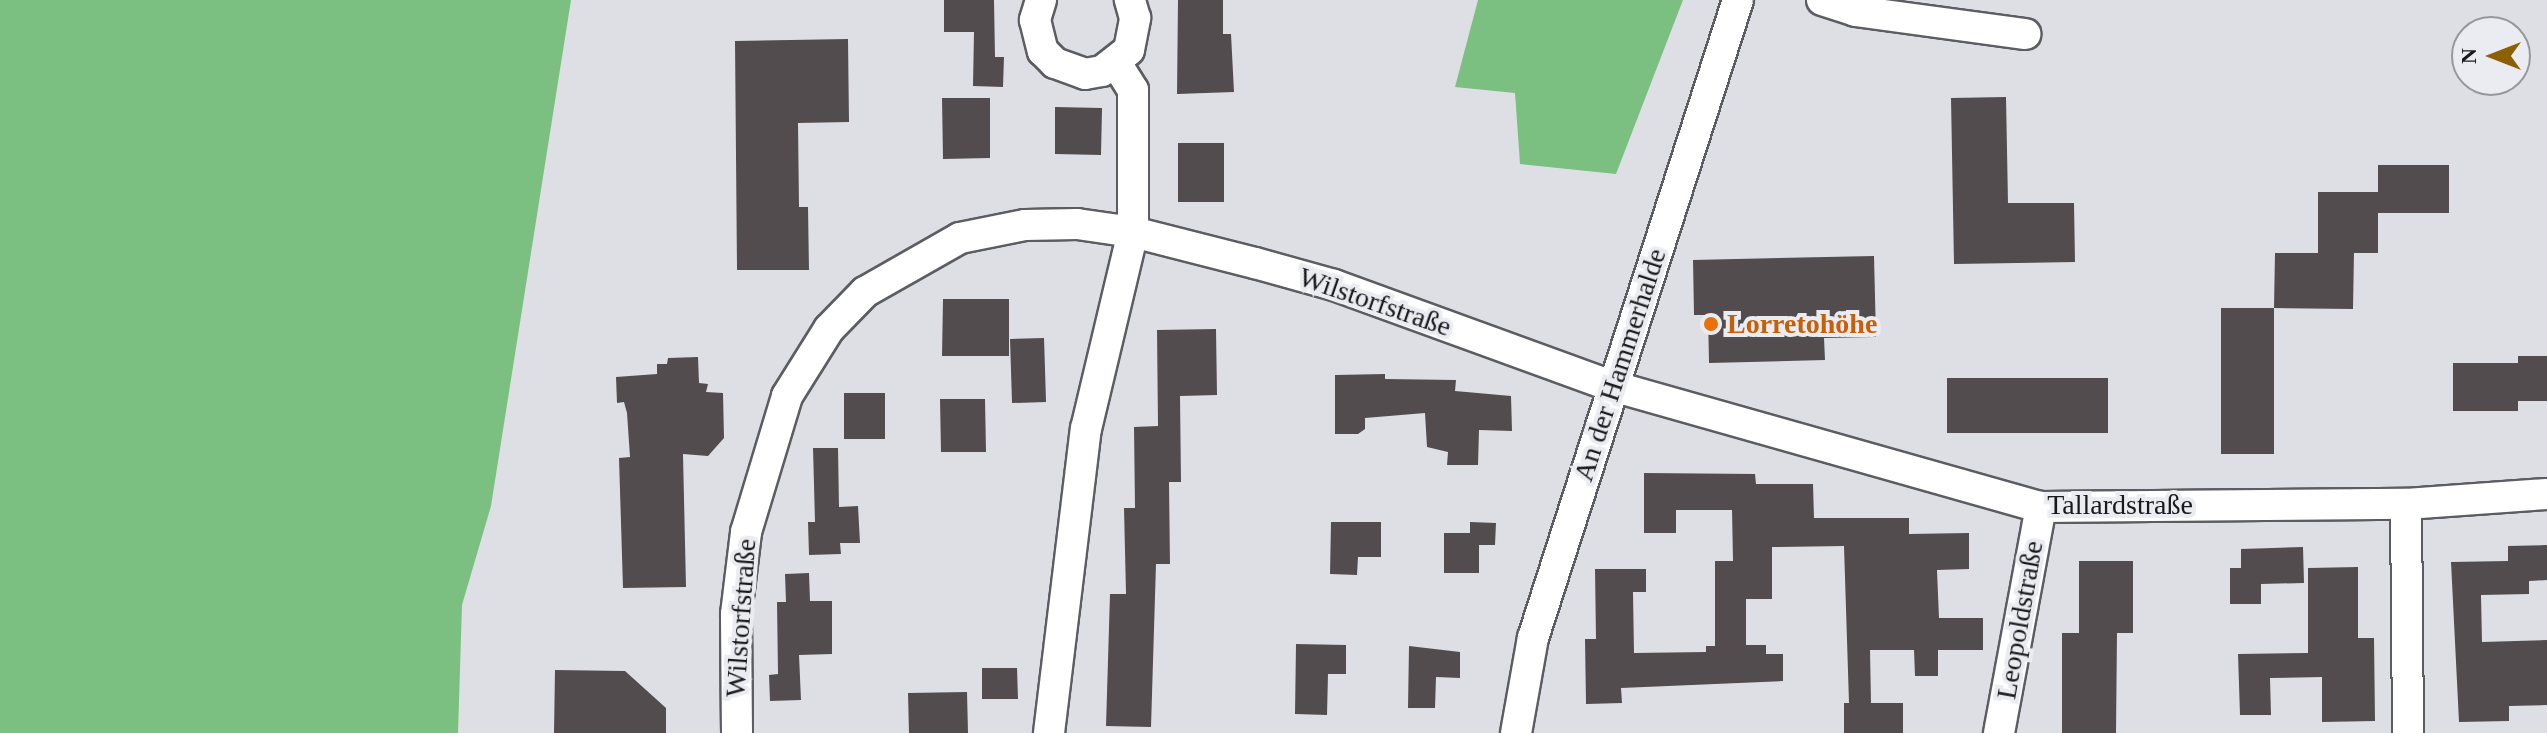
<!DOCTYPE html>
<html>
<head>
<meta charset="utf-8">
<style>
  body { margin:0 }
  #map { position:relative; width:2547px; height:733px; overflow:hidden; background:#dedfe5; font-family:Georgia,serif }
  div>[style] { position:absolute }
  .forest>* { inset:0; background:#7bc081 }
  .building>* { inset:0; background:#524c4f }
  .roads { filter:drop-shadow(2px 0 #5c5d62) drop-shadow(-2px 0 #5c5d62) drop-shadow(0 2px #5c5d62) drop-shadow(0 -2px #5c5d62) }
  .minor>* { height:30px; margin:-15px; padding:0 15px; transform-origin:15px; border-radius:15px; background:#fff }
  .dots>* { width:22px; height:22px; translate:-50% -50%; box-sizing:border-box; border:4px solid #ebecf2; border-radius:50% }
  span { translate:-50% -50%; white-space:nowrap; text-align:center; line-height:1.15; -webkit-text-stroke:8px #ebecf2; paint-order:stroke }
  .street-label { font-size:28px; color:#19191b }
  .food-label { font-size:28px; color:#c56008; font-weight:700 }
  .left { translate:0 -50%; text-align:left }
  .north { position:absolute; left:2451px; top:16px; width:80px; height:80px; box-sizing:border-box; background:#ebecf2; border:2px solid #97989c; border-radius:50%; rotate:270deg; font-size:22px; font-weight:700; line-height:32px; text-align:center; color:#19191b }
  .north::after { content:''; display:block; margin:auto; width:28px; height:36px; background:#8c6004; clip-path:polygon(50% 0,100% 100%,50% 72%,0 100%) }
</style>
</head>
<body>
<div id="map">
  <div class="forest">
    <div style="clip-path:polygon(0 0,571px 0,491px 506px,462px 605px,458px 733px,0 733px)"></div>
    <div style="clip-path:polygon(1478px 0,1683px 0,1616px 174px,1520px 164px,1515px 93px,1455px 87px)"></div>
  </div>
  <div class="building">
    <div style="clip-path:polygon(944px 0,994px 0,995px 57px,1004px 57px,1003px 87px,973px 86px,974px 32px,944px 32px)"></div>
    <div style="clip-path:polygon(1178px 0,1223px 0,1223px 34px,1231px 34px,1234px 92px,1177px 94px)"></div>
    <div style="clip-path:polygon(848px 39px,849px 122px,798px 123px,799px 207px,808px 207px,809px 270px,737px 270px,735px 41px)"></div>
    <div style="clip-path:polygon(2006px 97px,2008px 203px,2074px 203px,2075px 262px,1954px 264px,1951px 98px)"></div>
    <div style="clip-path:polygon(942px 98px,990px 98px,990px 158px,943px 159px)"></div>
    <div style="clip-path:polygon(1055px 107px,1102px 108px,1101px 155px,1055px 154px)"></div>
    <div style="clip-path:polygon(1178px 143px,1224px 143px,1224px 202px,1178px 202px)"></div>
    <div style="clip-path:polygon(2378px 165px,2449px 165px,2449px 213px,2378px 213px,2378px 253px,2354px 253px,2353px 309px,2274px 308px,2275px 253px,2318px 253px,2318px 192px,2378px 192px)"></div>
    <div style="clip-path:polygon(1874px 256px,1876px 337px,1824px 338px,1825px 360px,1709px 363px,1708px 315px,1694px 315px,1693px 260px)"></div>
    <div style="clip-path:polygon(943px 299px,1009px 299px,1009px 356px,942px 356px)"></div>
    <div style="clip-path:polygon(2221px 308px,2274px 308px,2274px 454px,2221px 454px)"></div>
    <div style="clip-path:polygon(1216px 329px,1217px 395px,1180px 396px,1181px 482px,1169px 482px,1170px 564px,1156px 564px,1151px 727px,1106px 726px,1110px 594px,1126px 594px,1124px 508px,1135px 508px,1134px 427px,1158px 426px,1157px 330px)"></div>
    <div style="clip-path:polygon(1044px 338px,1046px 402px,1012px 403px,1010px 339px)"></div>
    <div style="clip-path:polygon(2518px 356px,2547px 356px,2547px 401px,2518px 401px,2518px 411px,2453px 411px,2453px 363px,2518px 363px)"></div>
    <div style="clip-path:polygon(698px 357px,699px 383px,708px 384px,706px 392px,723px 393px,724px 438px,708px 456px,683px 454px,686px 587px,623px 588px,619px 458px,630px 457px,627px 413px,624px 402px,617px 403px,616px 377px,657px 374px,657px 364px,667px 364px,668px 358px)"></div>
    <div style="clip-path:polygon(1385px 374px,1385px 379px,1456px 380px,1455px 391px,1511px 396px,1512px 431px,1479px 430px,1478px 465px,1447px 465px,1448px 452px,1427px 447px,1425px 413px,1365px 418px,1365px 429px,1358px 434px,1335px 434px,1335px 375px)"></div>
    <div style="clip-path:polygon(1947px 378px,2108px 378px,2108px 433px,1947px 433px)"></div>
    <div style="clip-path:polygon(844px 393px,885px 393px,885px 439px,844px 439px)"></div>
    <div style="clip-path:polygon(940px 399px,985px 399px,986px 452px,941px 452px)"></div>
    <div style="clip-path:polygon(813px 448px,838px 448px,839px 507px,858px 506px,860px 543px,840px 543px,841px 554px,809px 555px,808px 522px,815px 522px)"></div>
    <div style="clip-path:polygon(1644px 473px,1755px 474px,1756px 484px,1813px 484px,1814px 518px,1909px 518px,1909px 534px,1969px 533px,1969px 569px,1937px 570px,1939px 618px,1983px 618px,1983px 650px,1938px 650px,1938px 676px,1915px 676px,1914px 650px,1870px 650px,1871px 703px,1903px 703px,1903px 733px,1844px 733px,1844px 703px,1849px 703px,1844px 546px,1772px 547px,1772px 599px,1746px 599px,1746px 645px,1766px 645px,1766px 654px,1783px 654px,1783px 681px,1621px 688px,1622px 703px,1586px 704px,1585px 639px,1596px 639px,1595px 569px,1646px 569px,1646px 592px,1633px 592px,1634px 653px,1706px 652px,1706px 646px,1715px 646px,1715px 561px,1733px 561px,1732px 510px,1676px 510px,1676px 533px,1644px 533px)"></div>
    <div style="clip-path:polygon(1331px 522px,1381px 522px,1381px 557px,1358px 557px,1357px 575px,1330px 574px)"></div>
    <div style="clip-path:polygon(1470px 522px,1496px 523px,1495px 545px,1479px 545px,1479px 573px,1444px 573px,1444px 533px,1470px 533px)"></div>
    <div style="clip-path:polygon(2547px 545px,2547px 580px,2529px 581px,2529px 594px,2481px 595px,2482px 642px,2547px 640px,2547px 705px,2509px 706px,2509px 721px,2459px 722px,2451px 562px,2508px 561px,2508px 546px)"></div>
    <div style="clip-path:polygon(2303px 547px,2304px 583px,2261px 584px,2261px 604px,2230px 604px,2230px 568px,2241px 568px,2241px 549px)"></div>
    <div style="clip-path:polygon(2079px 561px,2133px 561px,2133px 633px,2117px 633px,2116px 733px,2062px 733px,2062px 633px,2079px 633px)"></div>
    <div style="clip-path:polygon(2358px 567px,2358px 638px,2374px 638px,2375px 721px,2322px 722px,2322px 677px,2270px 678px,2271px 715px,2240px 715px,2238px 654px,2308px 653px,2308px 568px)"></div>
    <div style="clip-path:polygon(809px 573px,810px 601px,832px 601px,832px 654px,799px 655px,801px 700px,770px 701px,769px 675px,778px 674px,777px 602px,786px 602px,785px 574px)"></div>
    <div style="clip-path:polygon(1296px 644px,1346px 645px,1346px 674px,1328px 674px,1327px 715px,1295px 714px)"></div>
    <div style="clip-path:polygon(1409px 646px,1460px 652px,1460px 678px,1436px 677px,1435px 708px,1408px 708px)"></div>
    <div style="clip-path:polygon(982px 668px,1017px 668px,1018px 699px,982px 699px)"></div>
    <div style="clip-path:polygon(555px 670px,625px 671px,666px 708px,666px 733px,554px 733px)"></div>
    <div style="clip-path:polygon(967px 692px,968px 733px,909px 733px,908px 693px)"></div>
  </div>
  <div class="roads">
    <div class="minor">
      <div style="left:1041px;top:0;width:21px;rotate:107deg"></div>
      <div style="left:1035px;top:20px;width:32px;rotate:76deg"></div>
      <div style="left:1043px;top:51px;width:17px;rotate:45deg"></div>
      <div style="left:1055px;top:63px;width:32px;rotate:20deg"></div>
      <div style="left:1085px;top:74px;width:17px;rotate:-10deg"></div>
      <div style="left:1102px;top:71px;width:34px;rotate:-38deg"></div>
      <div style="left:1129px;top:50px;width:33px;rotate:-79deg"></div>
      <div style="left:1135px;top:18px;width:19px;rotate:-106deg"></div>
      <div style="left:1822px;top:0;width:35px;rotate:18deg"></div>
      <div style="left:1855px;top:11px;width:172px;rotate:7.7deg"></div>
      <div style="left:2406px;top:504px;width:229px;rotate:89.5deg"></div>
      <div style="left:737px;top:733px;width:119px;rotate:-90.5deg"></div>
      <div style="left:736px;top:614px;width:83px;rotate:-83deg"></div>
      <div style="left:746px;top:532px;width:142px;rotate:-73.2deg"></div>
      <div style="left:787px;top:396px;width:79px;rotate:-57.9deg"></div>
      <div style="left:829px;top:329px;width:52px;rotate:-45.8deg"></div>
      <div style="left:865px;top:292px;width:109px;rotate:-29.6deg"></div>
      <div style="left:960px;top:238px;width:66px;rotate:-11.3deg"></div>
      <div style="left:1025px;top:225px;width:52px;rotate:-1.1deg"></div>
      <div style="left:1077px;top:224px;width:57px;rotate:8.1deg"></div>
      <div style="left:1133px;top:232px;width:126px;rotate:14.3deg"></div>
      <div style="left:1255px;top:263px;width:82px;rotate:15.6deg"></div>
      <div style="left:1334px;top:285px;width:296px;rotate:20deg"></div>
      <div style="left:1612px;top:386px;width:446px;rotate:15.8deg"></div>
      <div style="left:2041px;top:507px;width:365px;rotate:-0.5deg"></div>
      <div style="left:2406px;top:504px;width:141px;rotate:-4.1deg"></div>
      <div style="left:1049px;top:733px;width:306px;rotate:-83.1deg"></div>
      <div style="left:1086px;top:429px;width:203px;rotate:-76.6deg"></div>
      <div style="left:1133px;top:232px;width:142px;rotate:-90deg"></div>
      <div style="left:1133px;top:90px;width:32px;rotate:-122deg"></div>
      <div style="left:1516px;top:733px;width:97px;rotate:-79.9deg"></div>
      <div style="left:1533px;top:638px;width:670px;rotate:-72.19deg"></div>
      <div style="left:1999px;top:733px;width:230px;rotate:-79.5deg"></div>
    </div>
  </div>
  <div class="dots">
    <div style="left:1711px;top:324px;background:#e8710a"></div>
  </div>
  <div class="street-label">
    <span style="left:1375px;top:302px;rotate:19deg">Wilstorfstraße</span>
    <span style="left:1620px;top:365px;rotate:-72deg">An der Hammerhalde</span>
    <span style="left:2120px;top:505px">Tallardstraße</span>
    <span style="left:741px;top:618px;rotate:-86deg">Wilstorfstraße</span>
    <span style="left:2020px;top:620px;rotate:-80deg">Leopoldstraße</span>
  </div>
  <div class="food-label">
    <span class="left" style="left:1727px;top:324px">Lorretohöhe</span>
  </div>
  <div class="north">N</div>
</div>
</body>
</html>
